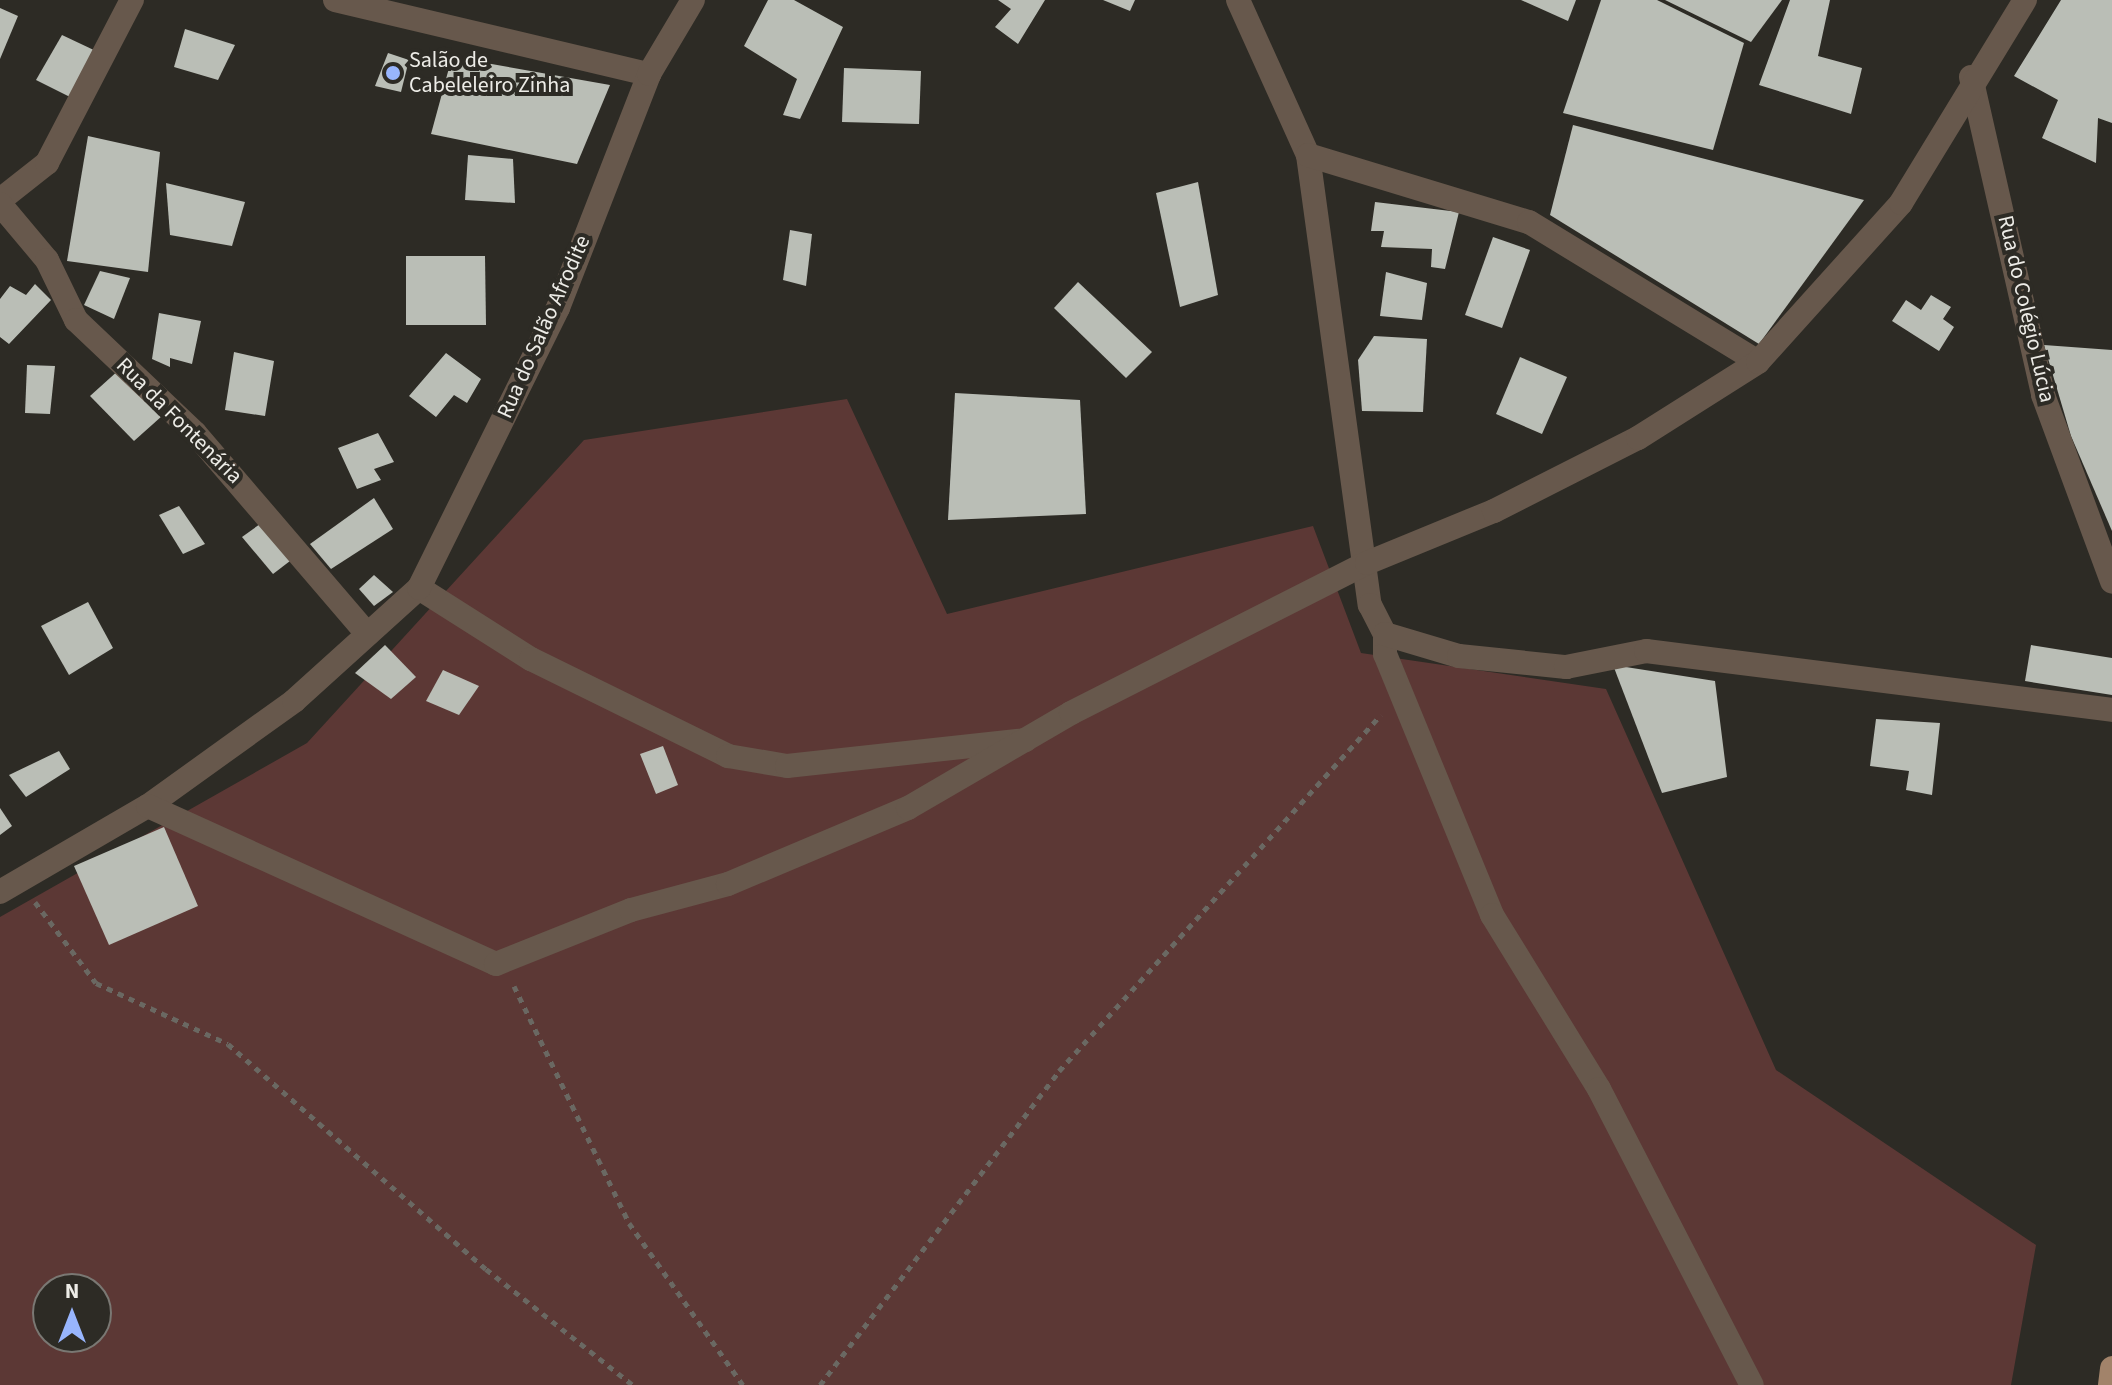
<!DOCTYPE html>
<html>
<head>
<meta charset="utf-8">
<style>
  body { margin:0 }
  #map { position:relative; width:2112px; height:1385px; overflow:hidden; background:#2d2b25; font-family:"Source Sans 3",sans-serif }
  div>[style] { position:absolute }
  .green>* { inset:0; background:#5c3835 }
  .building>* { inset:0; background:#babeb6 }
  .path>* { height:5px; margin-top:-2.5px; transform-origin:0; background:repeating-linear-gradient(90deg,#6a6862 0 6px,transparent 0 12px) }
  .minor>* { height:24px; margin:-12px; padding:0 12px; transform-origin:12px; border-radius:12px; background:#67584c }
  .major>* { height:24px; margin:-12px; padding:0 12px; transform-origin:12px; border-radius:12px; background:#a2836a }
  .dots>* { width:22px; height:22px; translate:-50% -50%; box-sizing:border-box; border:4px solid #2d2b25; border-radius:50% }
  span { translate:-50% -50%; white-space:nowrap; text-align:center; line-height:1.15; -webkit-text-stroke:8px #2d2b25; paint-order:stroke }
  .poi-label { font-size:22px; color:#edece7 }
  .left { translate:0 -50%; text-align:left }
  .street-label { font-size:22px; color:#edece7 }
  .north { position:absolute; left:32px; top:1273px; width:80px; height:80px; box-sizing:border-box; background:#2d2b25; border:2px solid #7a7873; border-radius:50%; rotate:0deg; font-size:22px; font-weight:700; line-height:32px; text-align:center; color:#edece7 }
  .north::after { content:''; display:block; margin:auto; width:28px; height:36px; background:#98b5fd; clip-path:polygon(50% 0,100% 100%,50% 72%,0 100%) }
</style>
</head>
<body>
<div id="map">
  <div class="green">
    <div style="clip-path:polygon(evenodd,847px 399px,947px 614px,1313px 526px,1361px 653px,1606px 689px,1776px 1070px,2036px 1245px,2011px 1385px,0 1385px,0 917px,307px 743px,584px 440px,847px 399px,48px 1289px,96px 1289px,96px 1337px,48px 1337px,48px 1289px)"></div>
  </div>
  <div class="building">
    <div style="clip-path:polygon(768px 0,794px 0,843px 27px,800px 119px,783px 115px,797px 79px,744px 46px)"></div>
    <div style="clip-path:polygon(998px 0,1045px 0,1018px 44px,995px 27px,1011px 9px)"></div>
    <div style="clip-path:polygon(1103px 0,1135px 0,1130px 11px)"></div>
    <div style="clip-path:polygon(1521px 0,1576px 0,1568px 21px)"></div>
    <div style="clip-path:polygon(1601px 0,1657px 0,1744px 43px,1713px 150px,1563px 113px)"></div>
    <div style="clip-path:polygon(1665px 0,1782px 0,1751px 42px)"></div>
    <div style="clip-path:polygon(1790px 0,1830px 0,1818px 56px,1862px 68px,1851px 114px,1759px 85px)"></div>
    <div style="clip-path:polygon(2061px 0,2112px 0,2112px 123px,2098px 118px,2096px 163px,2042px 138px,2058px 100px,2014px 76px)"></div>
    <div style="clip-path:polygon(0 8px,18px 16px,0 59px)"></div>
    <div style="clip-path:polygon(185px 29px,235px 45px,218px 80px,174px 67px)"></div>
    <div style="clip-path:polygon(62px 35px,98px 52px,72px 98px,36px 80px)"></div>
    <div style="clip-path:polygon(388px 53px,409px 60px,401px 92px,375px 86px)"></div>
    <div style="clip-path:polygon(452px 57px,610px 85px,577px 164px,431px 134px)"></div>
    <div style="clip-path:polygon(844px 68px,921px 71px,919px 124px,842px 122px)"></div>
    <div style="clip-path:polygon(1573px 125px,1864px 200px,1759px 344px,1550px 215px)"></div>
    <div style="clip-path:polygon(88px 136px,160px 152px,148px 272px,67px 261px)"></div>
    <div style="clip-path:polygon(468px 155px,513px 159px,515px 203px,465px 200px)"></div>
    <div style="clip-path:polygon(1198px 182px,1218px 295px,1180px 307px,1156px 193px)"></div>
    <div style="clip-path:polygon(166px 183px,245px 202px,232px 246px,170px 235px)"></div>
    <div style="clip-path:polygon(1375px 202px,1459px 212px,1445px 269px,1431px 267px,1432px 249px,1381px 247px,1384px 231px,1371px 231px)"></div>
    <div style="clip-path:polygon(790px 230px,812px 234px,806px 286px,783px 280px)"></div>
    <div style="clip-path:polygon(1493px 237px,1530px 250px,1502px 328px,1465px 315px)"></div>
    <div style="clip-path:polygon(406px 256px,485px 256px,486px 325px,406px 325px)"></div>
    <div style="clip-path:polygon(100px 271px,130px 278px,114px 319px,84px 305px)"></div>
    <div style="clip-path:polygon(1386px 272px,1427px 283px,1422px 320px,1380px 316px)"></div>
    <div style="clip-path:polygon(1078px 282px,1152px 352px,1126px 378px,1054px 308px)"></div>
    <div style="clip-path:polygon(35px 284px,51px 300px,9px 344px,0 337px,0 299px,10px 286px,26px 295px)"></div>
    <div style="clip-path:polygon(1931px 295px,1951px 307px,1943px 319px,1954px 327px,1939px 351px,1892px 321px,1906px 300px,1921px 310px)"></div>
    <div style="clip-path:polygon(159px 313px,201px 321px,192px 364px,170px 358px,170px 367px,152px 359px)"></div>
    <div style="clip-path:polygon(1374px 336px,1427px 339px,1423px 412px,1362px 411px,1358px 360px)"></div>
    <div style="clip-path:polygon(2044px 345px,2112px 350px,2112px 531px,2071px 436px)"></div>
    <div style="clip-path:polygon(234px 352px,274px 361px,265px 416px,225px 410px)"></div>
    <div style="clip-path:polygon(446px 353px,481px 379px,467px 403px,454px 395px,436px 417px,409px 396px)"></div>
    <div style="clip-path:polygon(1520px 357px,1567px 377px,1542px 434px,1496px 414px)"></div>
    <div style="clip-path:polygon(27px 365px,55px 366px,50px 414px,25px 413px)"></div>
    <div style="clip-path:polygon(120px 369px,162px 416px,134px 441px,90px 396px)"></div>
    <div style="clip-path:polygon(955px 393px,1080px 400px,1086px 514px,948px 520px)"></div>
    <div style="clip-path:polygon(378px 433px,394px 462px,374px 469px,381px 480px,357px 489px,338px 448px)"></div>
    <div style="clip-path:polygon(374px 498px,393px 529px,331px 569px,310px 544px)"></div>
    <div style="clip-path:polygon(179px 506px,205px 544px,183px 554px,159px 515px)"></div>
    <div style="clip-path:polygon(260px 524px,290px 561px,273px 574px,242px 537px)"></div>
    <div style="clip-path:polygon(374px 575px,393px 592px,374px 606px,359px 589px)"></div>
    <div style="clip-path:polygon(88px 602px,113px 648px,69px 675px,41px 626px)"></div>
    <div style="clip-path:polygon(385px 645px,416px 677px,391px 699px,355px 673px)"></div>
    <div style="clip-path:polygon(2031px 645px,2112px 658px,2112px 695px,2025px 681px)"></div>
    <div style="clip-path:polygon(1613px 665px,1715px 681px,1727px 777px,1662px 793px)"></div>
    <div style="clip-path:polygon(443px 670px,479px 686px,459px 715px,426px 701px)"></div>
    <div style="clip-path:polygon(1876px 719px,1940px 723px,1932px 795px,1906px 790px,1909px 771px,1870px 766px)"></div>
    <div style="clip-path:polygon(663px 746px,678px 785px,656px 794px,640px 754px)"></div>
    <div style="clip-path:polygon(59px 751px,70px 769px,26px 797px,9px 775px)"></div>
    <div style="clip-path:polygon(0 808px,12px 826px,0 835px)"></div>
    <div style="clip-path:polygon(164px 827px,198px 906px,109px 945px,74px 866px)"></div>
  </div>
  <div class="path">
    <div style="left:35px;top:902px;width:101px;rotate:53deg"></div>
    <div style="left:96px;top:983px;width:145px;rotate:24.8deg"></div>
    <div style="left:228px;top:1044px;width:342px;rotate:41.1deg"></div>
    <div style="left:486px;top:1269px;width:187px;rotate:38.3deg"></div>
    <div style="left:514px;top:986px;width:263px;rotate:64.1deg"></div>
    <div style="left:629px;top:1223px;width:198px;rotate:54.9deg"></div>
    <div style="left:820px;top:1385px;width:395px;rotate:-52.7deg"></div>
    <div style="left:1059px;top:1071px;width:480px;rotate:-47.9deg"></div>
  </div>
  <div class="minor">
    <div style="left:335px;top:0;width:323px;rotate:13.3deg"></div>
    <div style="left:1238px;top:0;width:170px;rotate:65.7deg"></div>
    <div style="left:1308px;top:155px;width:454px;rotate:82.2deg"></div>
    <div style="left:1370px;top:605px;width:33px;rotate:63deg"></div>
    <div style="left:1385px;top:634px;width:20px;rotate:90deg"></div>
    <div style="left:1385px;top:654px;width:282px;rotate:67.7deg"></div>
    <div style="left:1492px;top:915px;width:204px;rotate:58.4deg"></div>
    <div style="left:1599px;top:1089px;width:333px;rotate:62.7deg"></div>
    <div style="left:1971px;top:77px;width:326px;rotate:77.2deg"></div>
    <div style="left:2043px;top:395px;width:199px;rotate:69.7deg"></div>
    <div style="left:1308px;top:155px;width:231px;rotate:16.9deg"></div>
    <div style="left:1529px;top:222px;width:268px;rotate:31.4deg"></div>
    <div style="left:0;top:200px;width:60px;rotate:-38.2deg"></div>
    <div style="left:47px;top:163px;width:184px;rotate:-62.5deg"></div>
    <div style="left:0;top:204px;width:73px;rotate:50deg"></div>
    <div style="left:47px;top:260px;width:67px;rotate:64.2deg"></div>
    <div style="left:76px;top:320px;width:164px;rotate:43.5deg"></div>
    <div style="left:195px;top:433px;width:265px;rotate:49.4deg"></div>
    <div style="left:419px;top:588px;width:133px;rotate:32.4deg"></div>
    <div style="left:531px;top:659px;width:220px;rotate:26.2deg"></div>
    <div style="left:728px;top:756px;width:60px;rotate:9.6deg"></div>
    <div style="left:787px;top:766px;width:240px;rotate:-6.2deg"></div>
    <div style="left:1385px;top:634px;width:77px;rotate:16.6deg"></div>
    <div style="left:1459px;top:656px;width:108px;rotate:5.9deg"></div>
    <div style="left:1566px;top:667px;width:82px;rotate:-11.3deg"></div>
    <div style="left:1646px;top:651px;width:470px;rotate:7.2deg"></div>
    <div style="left:148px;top:806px;width:180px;rotate:-35.7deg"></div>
    <div style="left:294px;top:701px;width:169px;rotate:-42.1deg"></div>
    <div style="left:419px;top:588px;width:313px;rotate:-63.6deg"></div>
    <div style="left:558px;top:308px;width:251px;rotate:-68.7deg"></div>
    <div style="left:649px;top:74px;width:86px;rotate:-59.3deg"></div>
    <div style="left:0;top:892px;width:171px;rotate:-30.2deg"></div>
    <div style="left:148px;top:806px;width:382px;rotate:24.4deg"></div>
    <div style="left:496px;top:964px;width:145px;rotate:-21.8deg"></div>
    <div style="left:631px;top:910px;width:100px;rotate:-15deg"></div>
    <div style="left:728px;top:884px;width:195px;rotate:-22.9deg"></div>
    <div style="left:908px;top:808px;width:189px;rotate:-30.2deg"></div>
    <div style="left:1071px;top:713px;width:332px;rotate:-26.9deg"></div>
    <div style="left:1367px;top:563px;width:137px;rotate:-22.3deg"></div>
    <div style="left:1494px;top:511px;width:161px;rotate:-26.9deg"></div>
    <div style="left:1638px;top:438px;width:142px;rotate:-32.3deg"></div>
    <div style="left:1758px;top:362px;width:214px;rotate:-48deg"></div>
    <div style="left:1901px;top:203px;width:238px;rotate:-58.6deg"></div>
  </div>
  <div class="major">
    <div style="left:2110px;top:1385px;width:17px;rotate:-83deg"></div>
  </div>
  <div class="dots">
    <div style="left:393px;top:73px;background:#98b5fd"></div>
  </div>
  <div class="poi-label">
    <span class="left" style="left:409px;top:73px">Salão de<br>Cabeleleiro Zinha</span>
  </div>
  <div class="street-label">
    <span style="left:2026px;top:309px;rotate:77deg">Rua do Colégio Lúcia</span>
    <span style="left:544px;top:327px;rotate:-66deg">Rua do Salão Afrodite</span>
    <span style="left:179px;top:421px;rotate:45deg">Rua da Fontenária</span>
  </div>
  <div class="north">N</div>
</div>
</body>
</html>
